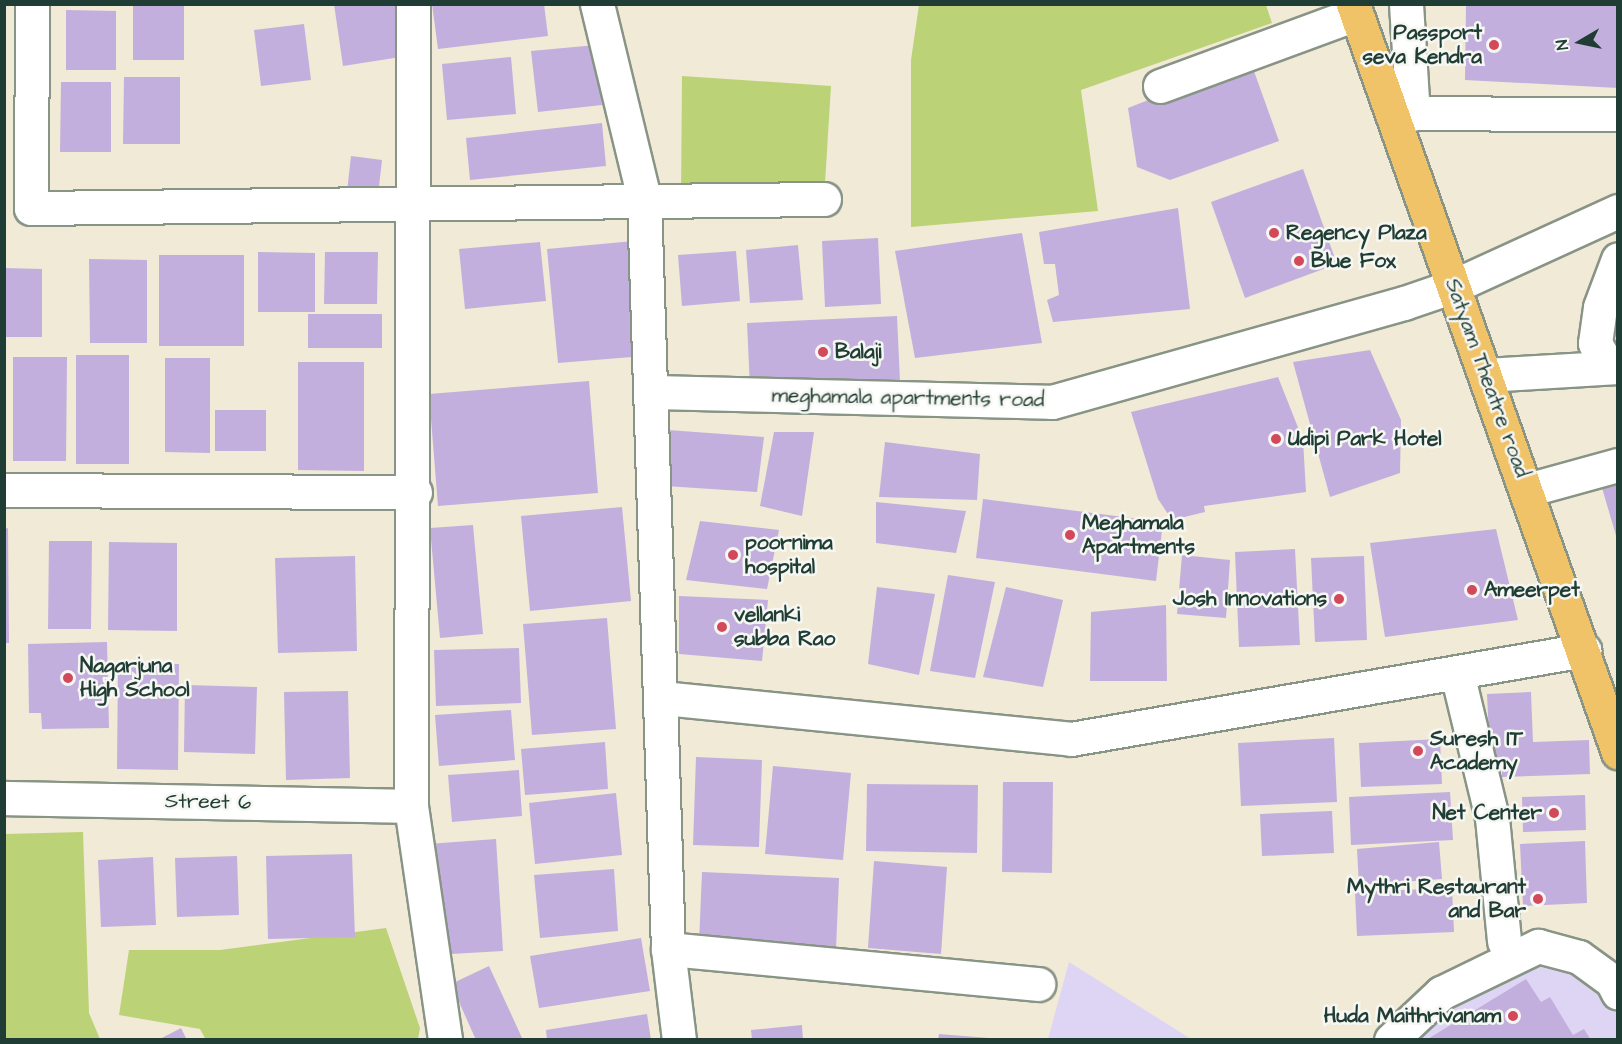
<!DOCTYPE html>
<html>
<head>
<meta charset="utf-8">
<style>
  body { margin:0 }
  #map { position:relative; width:1622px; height:1044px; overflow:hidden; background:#f1ead6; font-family:"Architects Daughter",sans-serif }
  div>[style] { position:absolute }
  .built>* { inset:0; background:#ded5f5 }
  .green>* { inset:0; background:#bcd276 }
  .building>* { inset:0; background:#c3afdd }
  .roads { filter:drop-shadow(2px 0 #889485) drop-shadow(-2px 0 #889485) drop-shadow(0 2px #889485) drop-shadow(0 -2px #889485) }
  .minor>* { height:33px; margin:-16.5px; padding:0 16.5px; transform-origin:16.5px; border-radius:16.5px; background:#fff }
  .major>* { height:33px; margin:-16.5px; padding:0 16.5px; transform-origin:16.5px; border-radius:16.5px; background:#f1c369 }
  .dots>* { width:16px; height:16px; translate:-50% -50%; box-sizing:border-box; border:3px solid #f6f6f2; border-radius:50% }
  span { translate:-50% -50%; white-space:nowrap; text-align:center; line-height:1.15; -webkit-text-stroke:5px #f6f6f2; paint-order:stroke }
  .poi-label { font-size:21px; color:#1f3d34; font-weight:700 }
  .right { translate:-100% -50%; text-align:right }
  .left { translate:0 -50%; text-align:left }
  .street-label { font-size:21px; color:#1f3d34 }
  .frame { position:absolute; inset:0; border:6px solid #1f3d34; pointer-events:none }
  .north { position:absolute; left:1550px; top:12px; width:60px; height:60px; -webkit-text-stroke:4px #f6f6f2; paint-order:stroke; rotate:261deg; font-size:16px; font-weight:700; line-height:24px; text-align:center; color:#1f3d34 }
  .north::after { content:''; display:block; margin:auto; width:21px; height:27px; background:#1f3d34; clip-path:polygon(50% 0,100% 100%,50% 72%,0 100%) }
</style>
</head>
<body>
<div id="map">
  <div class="built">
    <div style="clip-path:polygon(1584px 939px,1617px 1008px,1617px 1039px,1367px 1040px)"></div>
    <div style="clip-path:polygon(1069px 962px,1191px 1039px,1048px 1039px)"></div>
  </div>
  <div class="green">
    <div style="clip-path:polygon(919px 5px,1266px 5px,1272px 23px,1081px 90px,1098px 211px,911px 227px,911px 60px)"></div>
    <div style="clip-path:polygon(682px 76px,831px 86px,824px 199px,681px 198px)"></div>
    <div style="clip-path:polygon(83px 832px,89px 1013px,100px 1039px,5px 1039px,5px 834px)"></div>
    <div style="clip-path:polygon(386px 928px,420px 1028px,418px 1039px,206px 1040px,200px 1029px,119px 1015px,129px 950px,220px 950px)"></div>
  </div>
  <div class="building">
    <div style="clip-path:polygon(133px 4px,184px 4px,184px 60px,133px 60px)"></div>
    <div style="clip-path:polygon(334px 4px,399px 4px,407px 56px,343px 66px)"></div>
    <div style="clip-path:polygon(432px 4px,544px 4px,548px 36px,438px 49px)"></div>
    <div style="clip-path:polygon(1466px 5px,1618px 5px,1618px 88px,1465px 80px)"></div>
    <div style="clip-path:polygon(66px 10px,116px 11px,116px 70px,66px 70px)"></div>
    <div style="clip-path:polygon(304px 24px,311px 80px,261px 86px,254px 30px)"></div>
    <div style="clip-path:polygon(596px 45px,602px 105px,538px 112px,531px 51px)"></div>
    <div style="clip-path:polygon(511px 57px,516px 114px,447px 120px,442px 64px)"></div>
    <div style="clip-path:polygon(1250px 60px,1279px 141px,1170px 180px,1137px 167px,1128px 108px)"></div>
    <div style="clip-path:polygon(124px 77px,180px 77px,180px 144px,123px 144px)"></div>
    <div style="clip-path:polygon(61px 82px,111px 82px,111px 152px,60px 152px)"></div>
    <div style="clip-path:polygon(602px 123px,606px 166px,470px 180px,466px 138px)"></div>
    <div style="clip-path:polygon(351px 156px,382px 160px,378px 195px,347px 192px)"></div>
    <div style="clip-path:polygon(1303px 169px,1337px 264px,1245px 298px,1211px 202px)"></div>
    <div style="clip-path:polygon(1178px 208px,1190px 309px,1053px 322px,1047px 300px,1059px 295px,1055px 264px,1044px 264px,1039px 232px)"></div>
    <div style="clip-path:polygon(1022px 233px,1042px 343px,915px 358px,895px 251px)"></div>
    <div style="clip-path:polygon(878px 238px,881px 304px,825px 307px,822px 241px)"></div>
    <div style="clip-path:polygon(634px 241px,644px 356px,558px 363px,547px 249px)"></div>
    <div style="clip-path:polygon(540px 242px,546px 301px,465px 309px,459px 249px)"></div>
    <div style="clip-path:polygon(798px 245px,803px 300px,750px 303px,746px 250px)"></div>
    <div style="clip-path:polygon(736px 251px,740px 301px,682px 306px,678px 255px)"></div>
    <div style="clip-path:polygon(258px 252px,315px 253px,315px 312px,258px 312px)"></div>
    <div style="clip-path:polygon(325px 252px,378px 252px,377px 304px,324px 304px)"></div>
    <div style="clip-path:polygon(159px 255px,244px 255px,244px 346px,159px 346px)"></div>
    <div style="clip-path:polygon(89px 259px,147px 260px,147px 343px,90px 343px)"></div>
    <div style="clip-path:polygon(4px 268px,42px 269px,42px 337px,4px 337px)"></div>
    <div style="clip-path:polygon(308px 314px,382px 314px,382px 348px,308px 348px)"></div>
    <div style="clip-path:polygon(897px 316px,900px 382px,750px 388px,747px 323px)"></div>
    <div style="clip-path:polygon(1370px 350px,1401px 420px,1400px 473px,1330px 497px,1293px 362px)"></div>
    <div style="clip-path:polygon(76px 355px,129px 355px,129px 464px,76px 464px)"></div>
    <div style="clip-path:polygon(13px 357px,67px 357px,66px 461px,13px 461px)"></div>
    <div style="clip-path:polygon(165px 358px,210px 358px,210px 453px,165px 452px)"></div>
    <div style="clip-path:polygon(298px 362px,364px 362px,364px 471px,298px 470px)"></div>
    <div style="clip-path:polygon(1278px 377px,1303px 440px,1306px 492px,1204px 506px,1205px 512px,1172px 520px,1158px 499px,1131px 412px)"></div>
    <div style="clip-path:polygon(589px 381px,598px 493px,438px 506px,429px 394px)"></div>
    <div style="clip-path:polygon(215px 410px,266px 410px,266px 451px,215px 451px)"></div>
    <div style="clip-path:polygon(668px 430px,764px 437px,757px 492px,665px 486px)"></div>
    <div style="clip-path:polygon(774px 432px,814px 432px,802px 516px,760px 506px)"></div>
    <div style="clip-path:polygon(885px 442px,980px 454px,977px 500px,879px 497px)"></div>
    <div style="clip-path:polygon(1618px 476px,1618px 539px,1617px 539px,1600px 481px)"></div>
    <div style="clip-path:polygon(983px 499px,1163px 522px,1156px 581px,976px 558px)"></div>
    <div style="clip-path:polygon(876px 502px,966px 511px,956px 553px,876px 543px)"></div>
    <div style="clip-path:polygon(622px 507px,631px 601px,530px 611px,521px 516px)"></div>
    <div style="clip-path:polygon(700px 521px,779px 530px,767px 589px,686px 580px)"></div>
    <div style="clip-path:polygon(473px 525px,483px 634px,440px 638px,430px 528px)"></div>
    <div style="clip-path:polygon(8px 528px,9px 643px,4px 643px,4px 529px)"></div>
    <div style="clip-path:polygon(1496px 529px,1518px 620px,1385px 637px,1370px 543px)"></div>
    <div style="clip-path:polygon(49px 541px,92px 541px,91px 629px,48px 629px)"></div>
    <div style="clip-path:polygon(109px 542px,177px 543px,177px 631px,108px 630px)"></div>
    <div style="clip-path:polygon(1295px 549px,1300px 645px,1239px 647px,1235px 552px)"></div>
    <div style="clip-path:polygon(1182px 555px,1230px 560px,1226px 618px,1177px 614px)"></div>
    <div style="clip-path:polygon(355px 556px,357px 651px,278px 653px,275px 558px)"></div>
    <div style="clip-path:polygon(1364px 556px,1367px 640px,1315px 642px,1311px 558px)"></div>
    <div style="clip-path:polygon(948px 575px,995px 582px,975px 678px,930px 671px)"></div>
    <div style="clip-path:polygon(877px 587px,935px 594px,919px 675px,868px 664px)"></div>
    <div style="clip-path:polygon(1006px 587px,1063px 600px,1043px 687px,983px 677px)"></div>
    <div style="clip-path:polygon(679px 596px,768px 600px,762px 661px,679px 654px)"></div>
    <div style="clip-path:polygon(1166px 605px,1167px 681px,1090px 681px,1091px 612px)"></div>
    <div style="clip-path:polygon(607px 618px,616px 729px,532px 735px,523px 624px)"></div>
    <div style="clip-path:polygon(107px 642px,109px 728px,42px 729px,41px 713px,29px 713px,28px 644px)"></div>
    <div style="clip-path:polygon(519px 648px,521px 703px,436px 706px,434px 650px)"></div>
    <div style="clip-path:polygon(118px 663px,179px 664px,178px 770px,117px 769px)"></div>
    <div style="clip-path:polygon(185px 685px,257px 687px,255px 754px,184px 752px)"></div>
    <div style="clip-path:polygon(348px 691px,350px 778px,286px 780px,284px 692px)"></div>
    <div style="clip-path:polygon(1531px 692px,1533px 742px,1589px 740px,1590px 774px,1502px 777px,1502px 757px,1490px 757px,1487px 694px)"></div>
    <div style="clip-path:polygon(511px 710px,515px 760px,439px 766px,435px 715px)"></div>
    <div style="clip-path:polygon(1334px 738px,1337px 802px,1241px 806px,1238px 743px)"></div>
    <div style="clip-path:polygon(1440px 739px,1442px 784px,1361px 787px,1359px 743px)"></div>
    <div style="clip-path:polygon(605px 742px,608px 789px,525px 795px,521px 749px)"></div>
    <div style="clip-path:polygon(696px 757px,762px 760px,759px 847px,693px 845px)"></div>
    <div style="clip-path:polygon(773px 766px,851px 773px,843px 860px,765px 854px)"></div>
    <div style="clip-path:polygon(519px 770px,522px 816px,452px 822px,448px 775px)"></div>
    <div style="clip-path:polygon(1003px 782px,1053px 782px,1052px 873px,1002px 872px)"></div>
    <div style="clip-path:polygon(867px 784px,978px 785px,977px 853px,866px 851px)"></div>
    <div style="clip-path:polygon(1450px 792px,1453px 840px,1351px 845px,1349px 797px)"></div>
    <div style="clip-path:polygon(616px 793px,622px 855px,535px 864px,529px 803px)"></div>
    <div style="clip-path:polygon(1585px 795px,1586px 830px,1523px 832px,1522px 797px)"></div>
    <div style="clip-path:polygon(1332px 811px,1334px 853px,1262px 856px,1260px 814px)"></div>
    <div style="clip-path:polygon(496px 839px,503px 951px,434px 955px,428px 844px)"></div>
    <div style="clip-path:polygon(1585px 841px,1587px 903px,1523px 906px,1520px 844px)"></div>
    <div style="clip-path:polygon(1439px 842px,1442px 879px,1359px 885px,1357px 849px)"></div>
    <div style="clip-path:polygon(352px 854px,355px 937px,268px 939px,266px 856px)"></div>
    <div style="clip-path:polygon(237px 856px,239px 915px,177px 917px,175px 858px)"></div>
    <div style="clip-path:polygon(153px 857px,156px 925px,101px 927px,98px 860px)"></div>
    <div style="clip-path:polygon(874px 861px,947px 867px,941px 954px,868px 948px)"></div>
    <div style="clip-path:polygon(614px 869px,618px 931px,540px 938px,534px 875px)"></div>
    <div style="clip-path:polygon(702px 872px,839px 878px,836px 949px,699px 943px)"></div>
    <div style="clip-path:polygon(1452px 888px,1454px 932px,1357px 936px,1355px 892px)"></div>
    <div style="clip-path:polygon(641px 938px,650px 991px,539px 1008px,530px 956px)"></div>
    <div style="clip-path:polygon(489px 966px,523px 1040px,476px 1040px,451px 984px)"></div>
    <div style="clip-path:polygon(1526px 979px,1541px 1002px,1550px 997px,1573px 1035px,1584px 1029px,1591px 1040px,1426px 1040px)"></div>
    <div style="clip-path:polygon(647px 1014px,651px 1040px,547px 1040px,546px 1030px)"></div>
    <div style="clip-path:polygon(802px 1025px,803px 1040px,752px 1040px,751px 1030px)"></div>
    <div style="clip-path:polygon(181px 1028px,187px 1040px,158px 1040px)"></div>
    <div style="clip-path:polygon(939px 1034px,989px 1038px,988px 1040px,938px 1040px)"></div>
  </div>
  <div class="roads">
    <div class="minor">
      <div style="left:32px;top:4px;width:204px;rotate:90.3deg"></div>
      <div style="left:31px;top:208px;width:793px;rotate:-0.65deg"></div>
      <div style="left:413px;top:4px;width:802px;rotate:90.14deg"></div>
      <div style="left:411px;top:806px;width:236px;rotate:81.7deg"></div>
      <div style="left:597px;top:4px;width:201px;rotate:76.4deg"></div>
      <div style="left:644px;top:199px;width:750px;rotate:88.17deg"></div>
      <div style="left:668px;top:949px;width:92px;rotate:83.1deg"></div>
      <div style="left:1406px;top:4px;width:110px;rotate:86.4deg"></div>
      <div style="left:1160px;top:86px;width:209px;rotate:-20.2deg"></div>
      <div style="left:1393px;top:113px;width:225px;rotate:0.3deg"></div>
      <div style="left:1607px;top:364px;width:24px;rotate:-120deg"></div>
      <div style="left:1595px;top:343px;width:36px;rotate:-82deg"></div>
      <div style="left:1600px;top:307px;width:51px;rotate:-69.4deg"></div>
      <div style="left:1485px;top:375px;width:133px;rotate:-3.4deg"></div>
      <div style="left:651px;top:392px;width:401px;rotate:1.4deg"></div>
      <div style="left:1052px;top:402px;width:366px;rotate:-15.7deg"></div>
      <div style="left:1404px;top:303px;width:53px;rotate:-18.8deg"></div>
      <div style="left:1454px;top:286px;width:180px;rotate:-24.6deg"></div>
      <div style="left:4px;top:490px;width:411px;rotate:0.3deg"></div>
      <div style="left:1527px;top:490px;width:94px;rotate:-15.4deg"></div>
      <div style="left:1457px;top:673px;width:149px;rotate:76.4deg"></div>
      <div style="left:1492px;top:818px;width:124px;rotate:84.4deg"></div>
      <div style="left:663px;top:698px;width:410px;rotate:5.7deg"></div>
      <div style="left:1071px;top:739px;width:521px;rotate:-9.84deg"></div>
      <div style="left:4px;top:798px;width:407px;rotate:1.1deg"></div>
      <div style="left:668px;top:949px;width:372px;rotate:5.4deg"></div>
      <div style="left:1391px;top:1040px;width:69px;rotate:-43.2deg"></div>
      <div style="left:1441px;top:993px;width:108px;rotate:-25.9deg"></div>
      <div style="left:1538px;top:946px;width:42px;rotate:15deg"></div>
      <div style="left:1579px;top:957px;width:41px;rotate:36deg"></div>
      <div style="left:1612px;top:981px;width:13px;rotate:63deg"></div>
    </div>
    <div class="major">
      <div style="left:1353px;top:4px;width:794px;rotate:70.49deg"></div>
    </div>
  </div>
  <div class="dots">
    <div style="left:1494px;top:45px;background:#d1495b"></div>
    <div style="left:1274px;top:233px;background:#d1495b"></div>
    <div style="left:1299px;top:261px;background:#d1495b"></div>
    <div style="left:823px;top:352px;background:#d1495b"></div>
    <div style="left:1276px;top:439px;background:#d1495b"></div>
    <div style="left:1070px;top:535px;background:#d1495b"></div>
    <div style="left:733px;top:555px;background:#d1495b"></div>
    <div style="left:1472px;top:590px;background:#d1495b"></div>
    <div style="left:1339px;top:599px;background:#d1495b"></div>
    <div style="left:722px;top:627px;background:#d1495b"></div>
    <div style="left:68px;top:678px;background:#d1495b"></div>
    <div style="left:1418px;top:751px;background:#d1495b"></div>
    <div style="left:1554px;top:813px;background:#d1495b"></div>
    <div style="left:1538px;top:899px;background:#d1495b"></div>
    <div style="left:1513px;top:1016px;background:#d1495b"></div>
  </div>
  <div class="poi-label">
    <span class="right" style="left:1482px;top:45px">Passport<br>seva Kendra</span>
    <span class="left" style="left:1286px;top:233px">Regency Plaza</span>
    <span class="left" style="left:1311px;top:261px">Blue Fox</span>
    <span class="left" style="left:835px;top:352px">Balaji</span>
    <span class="left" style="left:1288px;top:439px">Udipi Park Hotel</span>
    <span class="left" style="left:1082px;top:535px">Meghamala<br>Apartments</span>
    <span class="left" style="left:745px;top:555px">poornima<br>hospital</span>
    <span class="left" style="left:1484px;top:590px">Ameerpet</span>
    <span class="right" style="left:1327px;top:599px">Josh Innovations</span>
    <span class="left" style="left:734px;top:627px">vellanki<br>subba Rao</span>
    <span class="left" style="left:80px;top:678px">Nagarjuna<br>High School</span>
    <span class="left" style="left:1430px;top:751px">Suresh IT<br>Academy</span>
    <span class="right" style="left:1542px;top:813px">Net Center</span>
    <span class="right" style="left:1526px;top:899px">Mythri Restaurant<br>and Bar</span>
    <span class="right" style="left:1501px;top:1016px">Huda Maithrivanam</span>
  </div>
  <div class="street-label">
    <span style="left:1487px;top:378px;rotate:70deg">Satyam Theatre road</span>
    <span style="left:908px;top:398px;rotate:1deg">meghamala apartments road</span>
    <span style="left:208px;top:802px;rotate:1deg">Street 6</span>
  </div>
  <div class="frame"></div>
  <div class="north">N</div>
</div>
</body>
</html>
